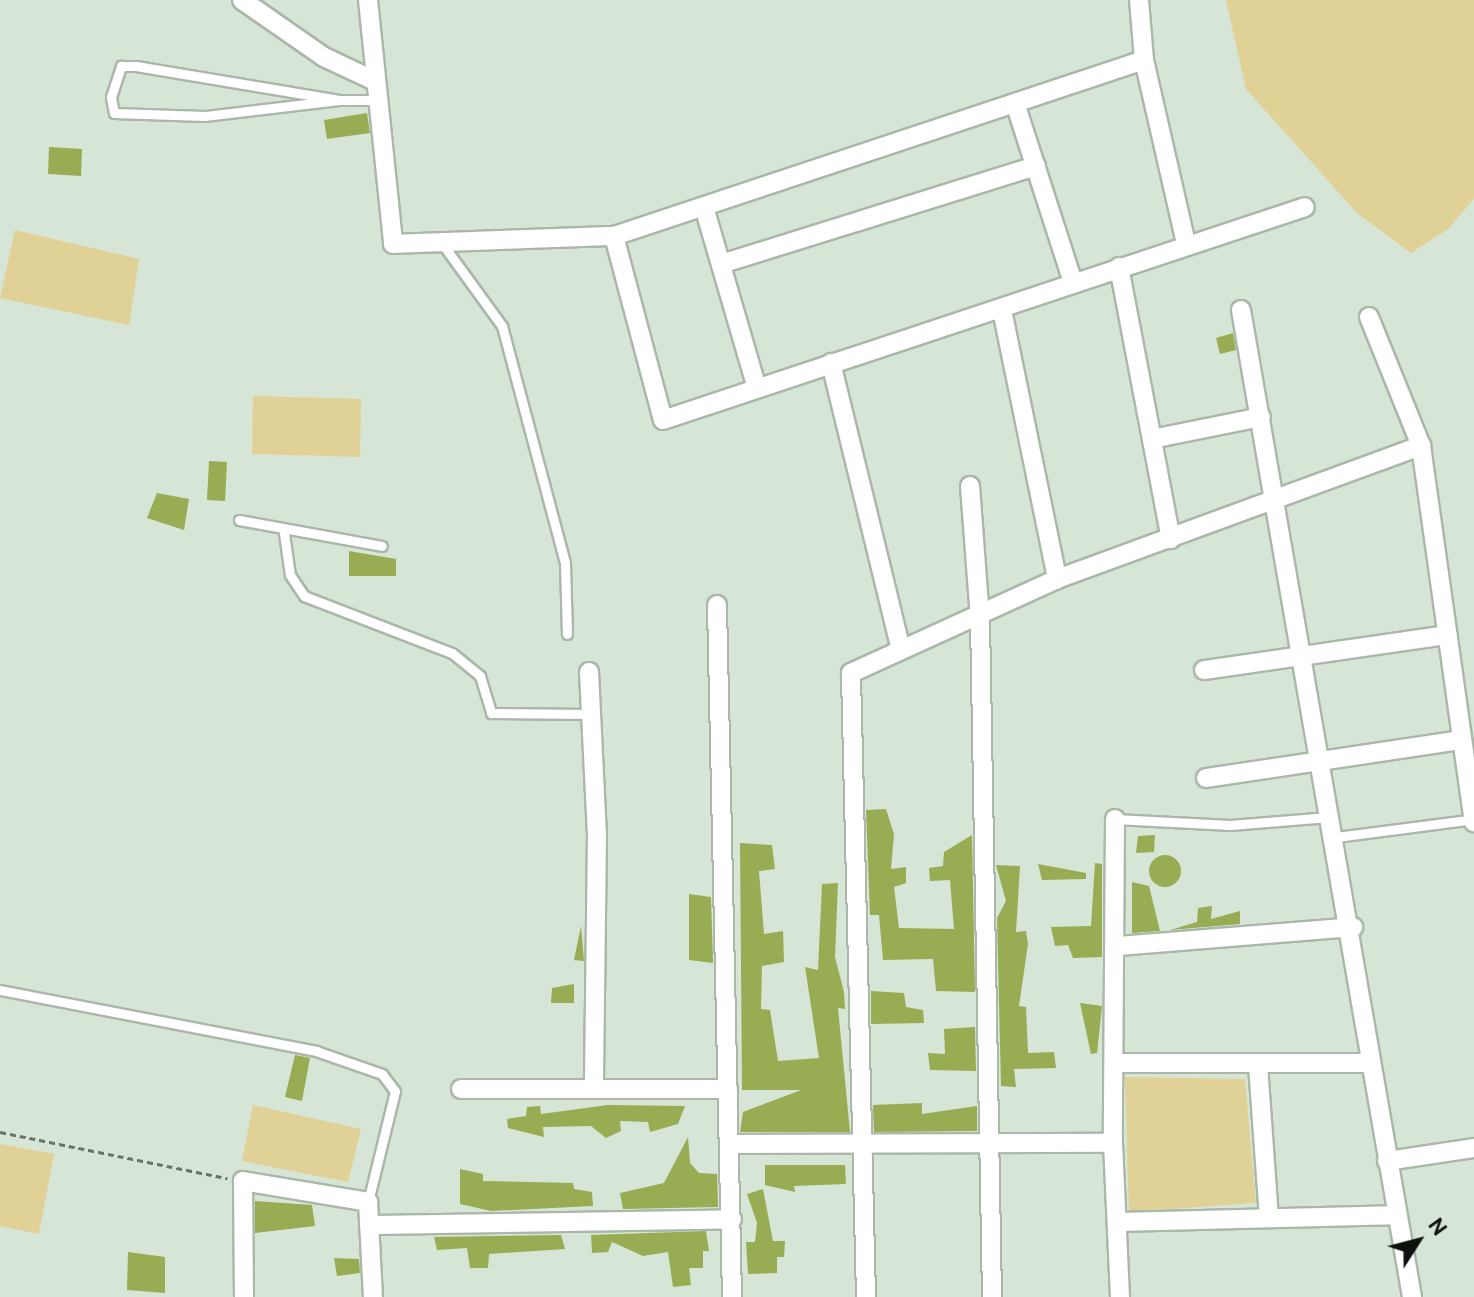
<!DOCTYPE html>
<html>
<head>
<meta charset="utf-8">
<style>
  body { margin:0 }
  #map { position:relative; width:1474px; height:1297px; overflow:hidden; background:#d7e5d6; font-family:Cabin,sans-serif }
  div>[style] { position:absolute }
  .green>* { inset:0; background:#e0d296 }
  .building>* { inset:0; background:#98ac53 }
  .round { border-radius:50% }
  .path>* { height:3px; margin-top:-1.5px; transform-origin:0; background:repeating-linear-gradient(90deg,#6a7269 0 6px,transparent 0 10px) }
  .roads { filter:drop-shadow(2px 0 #aab7a9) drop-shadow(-2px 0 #aab7a9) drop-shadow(0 2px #aab7a9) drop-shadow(0 -2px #aab7a9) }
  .service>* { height:9px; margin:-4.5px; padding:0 4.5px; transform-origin:4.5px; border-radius:4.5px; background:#fff }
  .minor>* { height:18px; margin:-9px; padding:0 9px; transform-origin:9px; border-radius:9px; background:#fff }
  span { translate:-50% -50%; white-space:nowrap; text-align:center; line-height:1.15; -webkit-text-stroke:7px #d7e5d6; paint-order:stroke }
  .north { position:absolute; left:1378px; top:1201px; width:80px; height:80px; -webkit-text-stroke:6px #d7e5d6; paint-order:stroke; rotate:54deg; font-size:22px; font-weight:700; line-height:32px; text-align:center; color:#0e120d }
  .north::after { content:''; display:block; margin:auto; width:28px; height:36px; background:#0e120d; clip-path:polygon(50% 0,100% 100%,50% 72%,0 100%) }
</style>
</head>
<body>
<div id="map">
  <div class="green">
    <div style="clip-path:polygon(1226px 0,1474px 0,1474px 199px,1448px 229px,1411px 253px,1357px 213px,1246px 89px)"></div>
    <div style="clip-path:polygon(15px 230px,139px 259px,129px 325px,0 298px)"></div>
    <div style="clip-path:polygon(253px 396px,361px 399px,360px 457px,252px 454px)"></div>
    <div style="clip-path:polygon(1125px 1077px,1245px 1079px,1256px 1203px,1129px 1212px)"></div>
    <div style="clip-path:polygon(253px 1105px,361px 1129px,348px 1182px,242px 1161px)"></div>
    <div style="clip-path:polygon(0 1144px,54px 1154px,39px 1234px,0 1226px)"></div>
  </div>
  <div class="building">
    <div style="clip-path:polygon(367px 113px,370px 133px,327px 139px,324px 120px)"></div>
    <div style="clip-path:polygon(49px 147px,82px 149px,81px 176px,48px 174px)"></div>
    <div style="clip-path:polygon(1233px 333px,1236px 350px,1220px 354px,1216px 338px)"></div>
    <div style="clip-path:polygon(209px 461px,227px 462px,225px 501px,207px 500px)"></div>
    <div style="clip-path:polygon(157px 493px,189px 499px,184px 530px,147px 518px)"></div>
    <div style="clip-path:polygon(349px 551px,396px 559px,396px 576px,349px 576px)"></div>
    <div style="clip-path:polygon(886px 809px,894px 834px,891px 869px,906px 867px,906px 883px,894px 887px,899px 928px,954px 929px,950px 880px,930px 881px,929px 868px,943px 866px,944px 852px,972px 835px,975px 992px,936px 991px,933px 959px,883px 960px,879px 915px,870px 915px,866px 810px)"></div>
    <div style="clip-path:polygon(1155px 835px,1154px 852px,1136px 853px,1138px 836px)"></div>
    <div style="clip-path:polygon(740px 843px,772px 845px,775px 869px,759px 871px,764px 934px,783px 931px,784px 962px,762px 966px,761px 1009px,770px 1010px,778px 1061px,819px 1058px,805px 967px,818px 970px,822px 884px,838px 883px,835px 957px,844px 992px,845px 1009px,838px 1008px,850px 1132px,740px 1132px,743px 1112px,801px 1090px,742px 1090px)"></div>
    <div class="round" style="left:1149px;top:855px;width:32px;height:32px"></div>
    <div style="clip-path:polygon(1095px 863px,1102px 864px,1102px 957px,1073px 958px,1068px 945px,1055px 946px,1051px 927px,1091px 926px)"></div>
    <div style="clip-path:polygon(1038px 864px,1086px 873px,1086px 879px,1042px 880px)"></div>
    <div style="clip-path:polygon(996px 865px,1020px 866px,1016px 932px,1026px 931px,1028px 944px,1019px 1006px,1026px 1007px,1028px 1053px,1054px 1052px,1056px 1068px,1014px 1069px,1016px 1087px,1001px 1086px,997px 918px,1006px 901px)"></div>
    <div style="clip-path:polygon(1132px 882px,1149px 886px,1160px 931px,1132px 933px)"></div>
    <div style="clip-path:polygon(689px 894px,711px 897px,713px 963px,689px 960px)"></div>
    <div style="clip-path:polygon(1212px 906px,1211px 919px,1240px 911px,1240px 924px,1170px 930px,1197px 922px,1198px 908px)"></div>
    <div style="clip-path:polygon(581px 926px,584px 961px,574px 960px)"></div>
    <div style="clip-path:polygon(574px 984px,574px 1003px,551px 1003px,552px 988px)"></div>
    <div style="clip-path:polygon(871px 991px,904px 993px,906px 1007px,923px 1010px,924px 1023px,871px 1024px)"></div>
    <div style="clip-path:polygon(1080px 1003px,1102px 1006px,1097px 1053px,1091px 1054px)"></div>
    <div style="clip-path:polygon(975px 1027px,976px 1071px,930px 1070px,928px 1053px,945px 1054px,944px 1029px)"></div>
    <div style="clip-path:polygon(295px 1055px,310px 1058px,302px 1101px,285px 1097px)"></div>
    <div style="clip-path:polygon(922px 1103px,922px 1114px,977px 1106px,977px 1131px,874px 1132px,873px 1105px)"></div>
    <div style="clip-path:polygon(608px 1105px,685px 1106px,678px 1124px,650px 1132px,648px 1122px,620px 1121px,621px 1131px,606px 1138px,591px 1126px,543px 1127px,544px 1137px,508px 1128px,507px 1119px,526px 1116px,527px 1107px,540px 1106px,541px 1114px)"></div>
    <div style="clip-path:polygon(688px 1137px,690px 1163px,699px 1173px,717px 1174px,718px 1207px,623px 1209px,620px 1193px,664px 1183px)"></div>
    <div style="clip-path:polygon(765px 1165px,845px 1165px,846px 1184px,794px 1186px,795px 1192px,765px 1185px)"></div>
    <div style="clip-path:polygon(460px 1169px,483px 1174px,483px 1181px,573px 1183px,574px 1189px,592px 1192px,593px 1206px,491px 1211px,460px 1204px)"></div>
    <div style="clip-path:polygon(763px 1189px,773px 1241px,785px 1241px,784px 1257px,777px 1257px,777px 1273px,748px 1274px,746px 1242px,755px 1242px,757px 1223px,747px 1194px)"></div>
    <div style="clip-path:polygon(255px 1201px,312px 1205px,315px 1226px,255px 1233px)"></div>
    <div style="clip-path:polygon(706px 1231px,709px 1251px,703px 1251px,703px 1268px,689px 1268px,691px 1285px,673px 1287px,668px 1252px,643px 1256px,612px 1242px,608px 1252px,592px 1253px,591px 1235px)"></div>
    <div style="clip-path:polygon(561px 1235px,565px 1249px,489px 1254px,488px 1268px,470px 1268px,467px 1248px,437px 1250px,434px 1237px)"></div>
    <div style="clip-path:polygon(128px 1252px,165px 1257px,165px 1293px,127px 1290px)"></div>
    <div style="clip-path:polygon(334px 1258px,359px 1259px,360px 1273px,337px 1276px)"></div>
  </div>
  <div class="path">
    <div style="left:0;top:1132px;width:232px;rotate:11.5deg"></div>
  </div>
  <div class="roads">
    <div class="service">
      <div style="left:339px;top:100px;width:136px;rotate:173.2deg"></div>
      <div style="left:204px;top:116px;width:90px;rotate:-178.1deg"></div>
      <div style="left:114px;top:113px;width:16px;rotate:-101deg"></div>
      <div style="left:111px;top:97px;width:33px;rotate:-72deg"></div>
      <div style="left:121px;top:66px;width:15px"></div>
      <div style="left:136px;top:66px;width:206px;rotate:9.5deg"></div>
      <div style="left:339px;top:100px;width:39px"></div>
      <div style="left:441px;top:242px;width:104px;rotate:54deg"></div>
      <div style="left:502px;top:326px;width:245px;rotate:75.1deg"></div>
      <div style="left:565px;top:563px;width:71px;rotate:88.4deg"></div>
      <div style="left:239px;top:520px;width:145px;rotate:10.3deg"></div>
      <div style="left:284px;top:533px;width:42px;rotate:81.9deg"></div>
      <div style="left:290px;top:575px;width:25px;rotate:56deg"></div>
      <div style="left:304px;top:596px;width:159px;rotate:21.1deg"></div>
      <div style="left:452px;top:653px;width:36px;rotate:39deg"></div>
      <div style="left:480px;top:676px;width:39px;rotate:73deg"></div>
      <div style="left:491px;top:713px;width:100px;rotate:0.6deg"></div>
      <div style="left:1115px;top:819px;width:115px;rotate:3deg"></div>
      <div style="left:1230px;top:825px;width:99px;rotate:-4.6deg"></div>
      <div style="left:1336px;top:837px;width:139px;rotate:-7.4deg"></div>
      <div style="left:0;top:990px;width:322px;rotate:10.9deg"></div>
      <div style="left:316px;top:1051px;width:70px;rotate:19.2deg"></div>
      <div style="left:382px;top:1074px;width:21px;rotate:53deg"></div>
      <div style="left:395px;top:1091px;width:114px;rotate:103.7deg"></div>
    </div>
    <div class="minor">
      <div style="left:242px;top:0;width:100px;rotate:34.8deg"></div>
      <div style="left:324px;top:57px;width:56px;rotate:25.2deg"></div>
      <div style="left:368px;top:0;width:245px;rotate:84.1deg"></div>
      <div style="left:393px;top:244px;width:221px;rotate:-2.1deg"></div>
      <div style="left:614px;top:236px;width:558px;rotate:-18.37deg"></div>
      <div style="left:1139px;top:0;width:60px;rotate:85.2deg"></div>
      <div style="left:1144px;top:60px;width:189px;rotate:77.1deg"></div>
      <div style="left:1015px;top:103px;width:189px;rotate:72.1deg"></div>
      <div style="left:704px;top:207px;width:189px;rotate:73.7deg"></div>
      <div style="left:614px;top:236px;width:190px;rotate:75.1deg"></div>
      <div style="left:663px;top:420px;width:676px;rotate:-18.35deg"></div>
      <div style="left:721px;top:264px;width:330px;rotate:-17.3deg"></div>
      <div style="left:1119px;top:267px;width:277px;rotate:79.2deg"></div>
      <div style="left:1002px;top:310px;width:275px;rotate:78.4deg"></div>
      <div style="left:1241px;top:310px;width:1002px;rotate:80.17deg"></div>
      <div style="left:1369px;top:317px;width:139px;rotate:68deg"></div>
      <div style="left:1421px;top:446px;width:380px;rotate:82deg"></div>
      <div style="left:831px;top:363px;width:292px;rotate:76.3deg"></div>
      <div style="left:1152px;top:439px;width:111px;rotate:-11.4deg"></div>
      <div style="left:970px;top:486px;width:132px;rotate:85.7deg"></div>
      <div style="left:980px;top:618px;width:679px;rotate:88.99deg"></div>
      <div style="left:717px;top:605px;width:692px;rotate:88.76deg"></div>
      <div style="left:1204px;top:670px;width:246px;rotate:-8.2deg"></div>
      <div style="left:589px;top:672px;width:162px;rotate:87.2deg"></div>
      <div style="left:597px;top:834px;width:255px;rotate:90.7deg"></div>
      <div style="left:1206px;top:778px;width:258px;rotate:-8.5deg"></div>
      <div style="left:1115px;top:819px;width:324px;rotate:90.4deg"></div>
      <div style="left:1113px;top:1143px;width:154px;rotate:87.4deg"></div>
      <div style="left:1118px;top:946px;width:236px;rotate:-4.6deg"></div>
      <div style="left:1115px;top:1063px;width:254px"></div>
      <div style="left:1258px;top:1065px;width:153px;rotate:85.9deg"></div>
      <div style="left:461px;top:1089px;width:267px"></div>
      <div style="left:732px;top:1144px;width:381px;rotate:-0.2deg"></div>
      <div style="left:1387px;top:1161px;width:88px;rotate:-8.5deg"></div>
      <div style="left:1117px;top:1222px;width:277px;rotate:-1.4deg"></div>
      <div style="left:369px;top:1225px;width:363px;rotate:-0.9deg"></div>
      <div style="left:244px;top:1297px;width:116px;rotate:-90.5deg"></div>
      <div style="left:243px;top:1181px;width:127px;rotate:9.5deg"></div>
      <div style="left:368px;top:1202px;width:95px;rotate:87deg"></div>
      <div style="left:866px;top:1297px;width:624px;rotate:-91.38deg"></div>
      <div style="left:851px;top:673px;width:226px;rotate:-24.5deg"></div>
      <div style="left:1057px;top:579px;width:388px;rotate:-20.1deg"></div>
    </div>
  </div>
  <div class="north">N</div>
</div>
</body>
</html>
